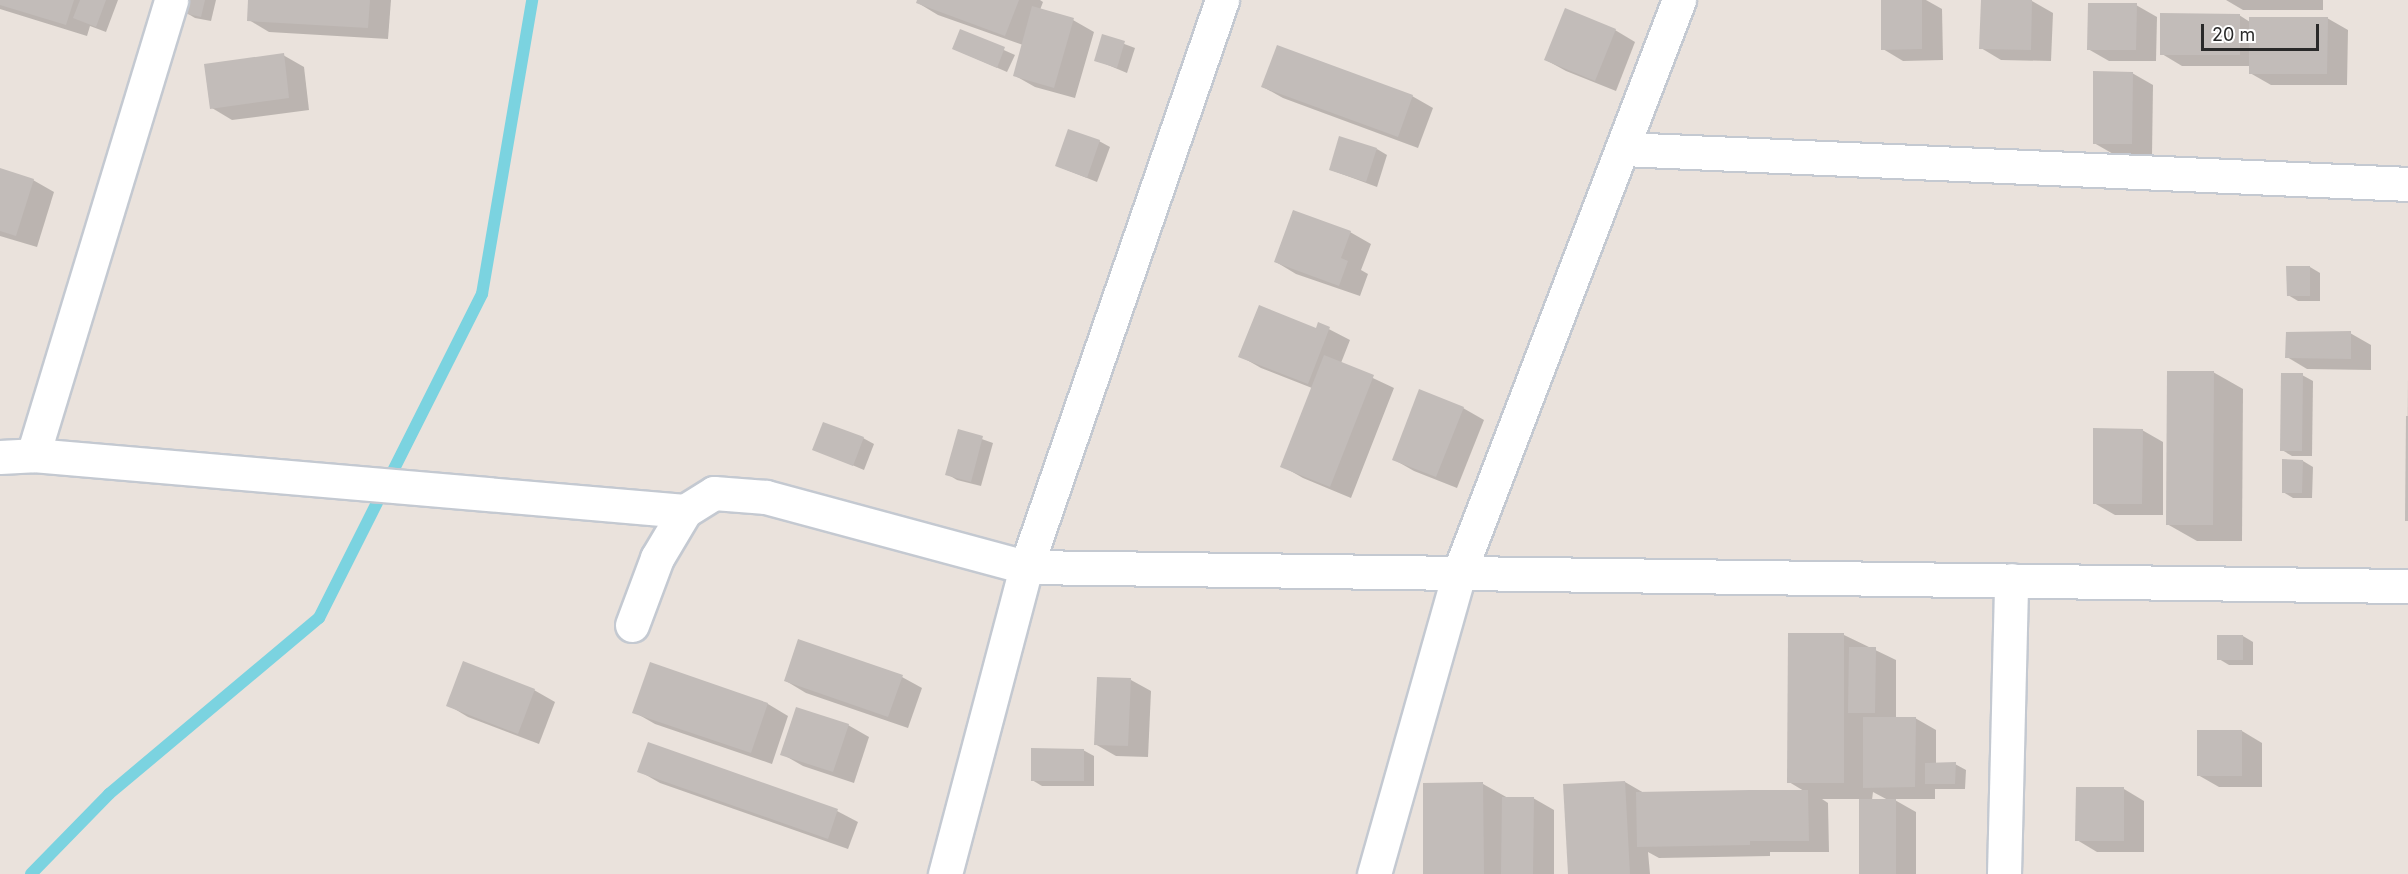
<!DOCTYPE html>
<html>
<head>
<meta charset="utf-8">
<style>
  body { margin:0 }
  #map { position:relative; width:2408px; height:874px; overflow:hidden; background:#eae2dc; font-family:Inter,sans-serif }
  div>[style] { position:absolute }
  .shadow>* { inset:0; background:#0003 }
  .stream>* { height:12px; margin:-6px; padding:0 6px; transform-origin:6px; border-radius:6px; background:#7bd3e0 }
  .building>* { inset:0; background:#c2bcb9 }
  .roads { filter:drop-shadow(2px 0 #c4c9d1) drop-shadow(-2px 0 #c4c9d1) drop-shadow(0 2px #c4c9d1) drop-shadow(0 -2px #c4c9d1) }
  .minor>* { height:33px; margin:-16.5px; padding:0 16.5px; transform-origin:16.5px; border-radius:16.5px; background:#fff }
  span { translate:-50% -50%; white-space:nowrap; text-align:center; line-height:1.15; -webkit-text-stroke:5px #fff; paint-order:stroke }
  .scale { position:absolute; left:2201px; top:24px; width:118px; height:27px; box-sizing:border-box; border:3px solid #292929; border-top:0; padding-left:8px; font-size:18px; line-height:21px; white-space:nowrap; color:#292929; -webkit-text-stroke:4px #fff; paint-order:stroke }
</style>
</head>
<body>
<div id="map">
  <div class="shadow">
    <div style="clip-path:polygon(0 0,118px 0,106px 32px,90px 26px,87px 36px,0 9px)"></div>
    <div style="clip-path:polygon(189px 0,216px 0,211px 21px,195px 18px,185px 12px)"></div>
    <div style="clip-path:polygon(250px 0,391px 0,388px 39px,269px 32px,249px 20px)"></div>
    <div style="clip-path:polygon(919px 0,1040px 0,1043px 2px,1040px 10px,1073px 20px,1094px 32px,1075px 98px,1035px 87px,1014px 75px,1023px 45px,938px 15px,918px 3px)"></div>
    <div style="clip-path:polygon(1882px 0,1926px 0,1942px 9px,1943px 60px,1903px 61px,1883px 49px)"></div>
    <div style="clip-path:polygon(2226px 0,2323px 0,2323px 10px,2243px 10px)"></div>
    <div style="clip-path:polygon(2032px 1px,2053px 13px,2051px 61px,2001px 60px,1981px 48px)"></div>
    <div style="clip-path:polygon(2136px 5px,2157px 17px,2156px 61px,2109px 61px,2088px 49px)"></div>
    <div style="clip-path:polygon(2239px 15px,2250px 22px,2327px 18px,2348px 30px,2347px 85px,2271px 85px,2250px 73px,2250px 66px,2182px 66px,2162px 54px)"></div>
    <div style="clip-path:polygon(1615px 30px,1635px 42px,1616px 91px,1566px 71px,1546px 60px)"></div>
    <div style="clip-path:polygon(961px 31px,1015px 55px,1007px 72px,954px 49px)"></div>
    <div style="clip-path:polygon(1103px 36px,1135px 48px,1127px 73px,1096px 60px)"></div>
    <div style="clip-path:polygon(283px 55px,304px 67px,309px 110px,232px 120px,212px 108px)"></div>
    <div style="clip-path:polygon(2132px 73px,2153px 85px,2152px 155px,2115px 155px,2094px 143px)"></div>
    <div style="clip-path:polygon(1263px 87px,1412px 96px,1433px 108px,1418px 148px,1283px 98px)"></div>
    <div style="clip-path:polygon(1099px 141px,1110px 147px,1097px 182px,1057px 166px)"></div>
    <div style="clip-path:polygon(1377px 149px,1387px 155px,1377px 187px,1331px 170px)"></div>
    <div style="clip-path:polygon(0 170px,33px 180px,54px 192px,37px 247px,0 236px)"></div>
    <div style="clip-path:polygon(1350px 232px,1371px 244px,1361px 270px,1368px 274px,1360px 296px,1296px 274px,1276px 262px)"></div>
    <div style="clip-path:polygon(2310px 267px,2320px 273px,2320px 301px,2298px 301px,2288px 295px)"></div>
    <div style="clip-path:polygon(1319px 324px,1350px 340px,1341px 363px,1394px 388px,1351px 498px,1303px 478px,1282px 466px,1312px 388px,1261px 368px,1240px 356px,1316px 330px)"></div>
    <div style="clip-path:polygon(2350px 333px,2371px 345px,2371px 370px,2307px 369px,2287px 357px)"></div>
    <div style="clip-path:polygon(2213px 372px,2243px 389px,2242px 541px,2197px 541px,2167px 524px)"></div>
    <div style="clip-path:polygon(2302px 375px,2313px 381px,2312px 456px,2292px 456px,2282px 450px)"></div>
    <div style="clip-path:polygon(2408px 376px,2408px 520px,2407px 520px)"></div>
    <div style="clip-path:polygon(1463px 408px,1484px 420px,1457px 488px,1414px 471px,1393px 459px)"></div>
    <div style="clip-path:polygon(2142px 430px,2163px 442px,2163px 515px,2115px 515px,2094px 503px)"></div>
    <div style="clip-path:polygon(959px 431px,993px 443px,981px 486px,957px 480px,947px 474px)"></div>
    <div style="clip-path:polygon(863px 438px,874px 444px,864px 470px,814px 449px)"></div>
    <div style="clip-path:polygon(2303px 461px,2313px 467px,2312px 498px,2293px 498px,2283px 492px)"></div>
    <div style="clip-path:polygon(evenodd,1844px 635px,1896px 660px,1896px 718px,1915px 718px,1936px 730px,1936px 764px,1955px 764px,1966px 770px,1965px 789px,1935px 789px,1935px 799px,1893px 799px,1916px 812px,1916px 874px,1860px 874px,1861px 799px,1822px 799px,1828px 803px,1829px 852px,1770px 852px,1770px 856px,1659px 858px,1648px 852px,1650px 874px,1569px 874px,1625px 782px,1644px 793px,1804px 791px,1789px 782px,1844px 635px,1873px 792px,1888px 800px,1872px 800px,1873px 792px)"></div>
    <div style="clip-path:polygon(2243px 636px,2253px 642px,2253px 665px,2229px 665px,2219px 659px)"></div>
    <div style="clip-path:polygon(651px 664px,768px 704px,788px 716px,772px 764px,655px 724px,634px 712px)"></div>
    <div style="clip-path:polygon(902px 677px,922px 688px,908px 728px,806px 693px,786px 681px)"></div>
    <div style="clip-path:polygon(1131px 680px,1151px 691px,1148px 757px,1116px 756px,1095px 744px)"></div>
    <div style="clip-path:polygon(534px 690px,555px 702px,539px 744px,468px 717px,448px 705px)"></div>
    <div style="clip-path:polygon(848px 725px,869px 737px,854px 783px,803px 766px,782px 754px)"></div>
    <div style="clip-path:polygon(2242px 731px,2262px 743px,2262px 787px,2219px 787px,2198px 775px)"></div>
    <div style="clip-path:polygon(1083px 750px,1094px 756px,1094px 786px,1042px 786px,1032px 780px)"></div>
    <div style="clip-path:polygon(639px 771px,837px 811px,858px 822px,848px 849px,660px 783px)"></div>
    <div style="clip-path:polygon(1425px 784px,1483px 784px,1508px 798px,1533px 798px,1554px 810px,1554px 874px,1425px 874px)"></div>
    <div style="clip-path:polygon(2124px 789px,2144px 801px,2144px 852px,2097px 852px,2077px 840px)"></div>
  </div>
  <div class="stream">
    <div style="left:31px;top:874px;width:112px;rotate:-45.7deg"></div>
    <div style="left:109px;top:794px;width:274px;rotate:-40deg"></div>
    <div style="left:319px;top:618px;width:363px;rotate:-63.3deg"></div>
    <div style="left:482px;top:294px;width:298px;rotate:-80.3deg"></div>
  </div>
  <div class="building">
    <div style="clip-path:polygon(0 0,74px 0,66px 25px,0 5px)"></div>
    <div style="clip-path:polygon(80px 0,106px 0,96px 27px,73px 18px)"></div>
    <div style="clip-path:polygon(187px 0,205px 0,201px 17px,183px 13px)"></div>
    <div style="clip-path:polygon(248px 0,370px 0,368px 28px,247px 21px)"></div>
    <div style="clip-path:polygon(917px 0,1019px 0,1005px 36px,916px 3px)"></div>
    <div style="clip-path:polygon(1881px 0,1922px 0,1922px 49px,1881px 50px)"></div>
    <div style="clip-path:polygon(1981px 0,2032px 0,2031px 50px,1979px 49px)"></div>
    <div style="clip-path:polygon(2088px 3px,2137px 3px,2136px 50px,2087px 50px)"></div>
    <div style="clip-path:polygon(1032px 6px,1074px 18px,1054px 88px,1013px 76px)"></div>
    <div style="clip-path:polygon(1565px 8px,1616px 29px,1595px 81px,1544px 60px)"></div>
    <div style="clip-path:polygon(2160px 13px,2240px 14px,2240px 55px,2160px 55px)"></div>
    <div style="clip-path:polygon(2249px 17px,2328px 17px,2327px 74px,2249px 74px)"></div>
    <div style="clip-path:polygon(960px 29px,1005px 47px,997px 68px,952px 49px)"></div>
    <div style="clip-path:polygon(1102px 34px,1125px 41px,1117px 68px,1094px 61px)"></div>
    <div style="clip-path:polygon(1277px 45px,1413px 95px,1398px 137px,1261px 87px)"></div>
    <div style="clip-path:polygon(284px 53px,289px 98px,210px 109px,204px 64px)"></div>
    <div style="clip-path:polygon(2093px 71px,2133px 72px,2132px 144px,2093px 144px)"></div>
    <div style="clip-path:polygon(1068px 129px,1100px 140px,1087px 178px,1055px 166px)"></div>
    <div style="clip-path:polygon(1339px 136px,1377px 148px,1366px 182px,1329px 170px)"></div>
    <div style="clip-path:polygon(0 168px,34px 179px,16px 236px,0 231px)"></div>
    <div style="clip-path:polygon(1293px 210px,1351px 231px,1341px 258px,1348px 261px,1339px 286px,1274px 262px)"></div>
    <div style="clip-path:polygon(2286px 266px,2310px 266px,2310px 296px,2287px 296px)"></div>
    <div style="clip-path:polygon(1259px 305px,1316px 328px,1318px 322px,1330px 327px,1308px 384px,1238px 357px)"></div>
    <div style="clip-path:polygon(2351px 331px,2351px 359px,2285px 358px,2286px 332px)"></div>
    <div style="clip-path:polygon(1324px 355px,1374px 375px,1330px 487px,1280px 467px)"></div>
    <div style="clip-path:polygon(2167px 371px,2214px 371px,2213px 525px,2166px 525px)"></div>
    <div style="clip-path:polygon(2281px 373px,2303px 373px,2302px 451px,2280px 451px)"></div>
    <div style="clip-path:polygon(1419px 389px,1464px 407px,1436px 477px,1392px 460px)"></div>
    <div style="clip-path:polygon(2406px 416px,2408px 416px,2408px 521px,2405px 521px)"></div>
    <div style="clip-path:polygon(823px 422px,864px 437px,853px 466px,812px 450px)"></div>
    <div style="clip-path:polygon(2093px 428px,2143px 429px,2142px 504px,2093px 504px)"></div>
    <div style="clip-path:polygon(958px 429px,983px 436px,971px 482px,945px 475px)"></div>
    <div style="clip-path:polygon(2282px 459px,2303px 460px,2302px 493px,2282px 493px)"></div>
    <div style="clip-path:polygon(1788px 633px,1844px 633px,1844px 783px,1787px 783px)"></div>
    <div style="clip-path:polygon(2217px 635px,2243px 635px,2243px 660px,2217px 660px)"></div>
    <div style="clip-path:polygon(798px 639px,903px 675px,888px 717px,784px 681px)"></div>
    <div style="clip-path:polygon(1849px 647px,1876px 647px,1875px 713px,1848px 713px)"></div>
    <div style="clip-path:polygon(463px 661px,535px 689px,518px 734px,446px 706px)"></div>
    <div style="clip-path:polygon(650px 662px,768px 703px,751px 753px,632px 713px)"></div>
    <div style="clip-path:polygon(1097px 677px,1131px 678px,1128px 746px,1094px 745px)"></div>
    <div style="clip-path:polygon(796px 707px,849px 724px,833px 772px,780px 755px)"></div>
    <div style="clip-path:polygon(1863px 717px,1916px 717px,1915px 787px,1863px 788px)"></div>
    <div style="clip-path:polygon(2197px 730px,2242px 730px,2242px 776px,2197px 776px)"></div>
    <div style="clip-path:polygon(648px 742px,838px 809px,828px 839px,637px 772px)"></div>
    <div style="clip-path:polygon(1031px 748px,1084px 749px,1084px 781px,1031px 781px)"></div>
    <div style="clip-path:polygon(1956px 762px,1955px 784px,1925px 784px,1925px 763px)"></div>
    <div style="clip-path:polygon(1625px 781px,1630px 874px,1568px 874px,1563px 784px)"></div>
    <div style="clip-path:polygon(1483px 782px,1484px 874px,1423px 874px,1423px 783px)"></div>
    <div style="clip-path:polygon(2076px 787px,2124px 787px,2124px 841px,2075px 841px)"></div>
    <div style="clip-path:polygon(1750px 790px,1808px 790px,1809px 841px,1750px 841px,1750px 845px,1637px 847px,1636px 792px)"></div>
    <div style="clip-path:polygon(1502px 797px,1534px 797px,1533px 874px,1501px 874px)"></div>
    <div style="clip-path:polygon(1859px 799px,1896px 799px,1896px 874px,1859px 874px)"></div>
  </div>
  <div class="roads">
    <div class="minor">
      <div style="left:1623px;top:149px;width:786px;rotate:2.55deg"></div>
      <div style="left:33px;top:455px;width:475px;rotate:-73.1deg"></div>
      <div style="left:0;top:457px;width:33px;rotate:-3deg"></div>
      <div style="left:33px;top:455px;width:654px;rotate:4.91deg"></div>
      <div style="left:632px;top:625px;width:72px;rotate:-69.5deg"></div>
      <div style="left:657px;top:558px;width:55px;rotate:-59.2deg"></div>
      <div style="left:685px;top:511px;width:34px;rotate:-32deg"></div>
      <div style="left:714px;top:493px;width:52px;rotate:4.4deg"></div>
      <div style="left:766px;top:497px;width:269px;rotate:15.1deg"></div>
      <div style="left:1026px;top:567px;width:1382px;rotate:0.79deg"></div>
      <div style="left:945px;top:874px;width:318px;rotate:-75.2deg"></div>
      <div style="left:1026px;top:567px;width:600px;rotate:-70.93deg"></div>
      <div style="left:1374px;top:874px;width:313px;rotate:-74.2deg"></div>
      <div style="left:1459px;top:573px;width:614px;rotate:-69deg"></div>
      <div style="left:2004px;top:874px;width:294px;rotate:-88.6deg"></div>
    </div>
  </div>
  <div class="scale">20 m</div>
</div>
</body>
</html>
